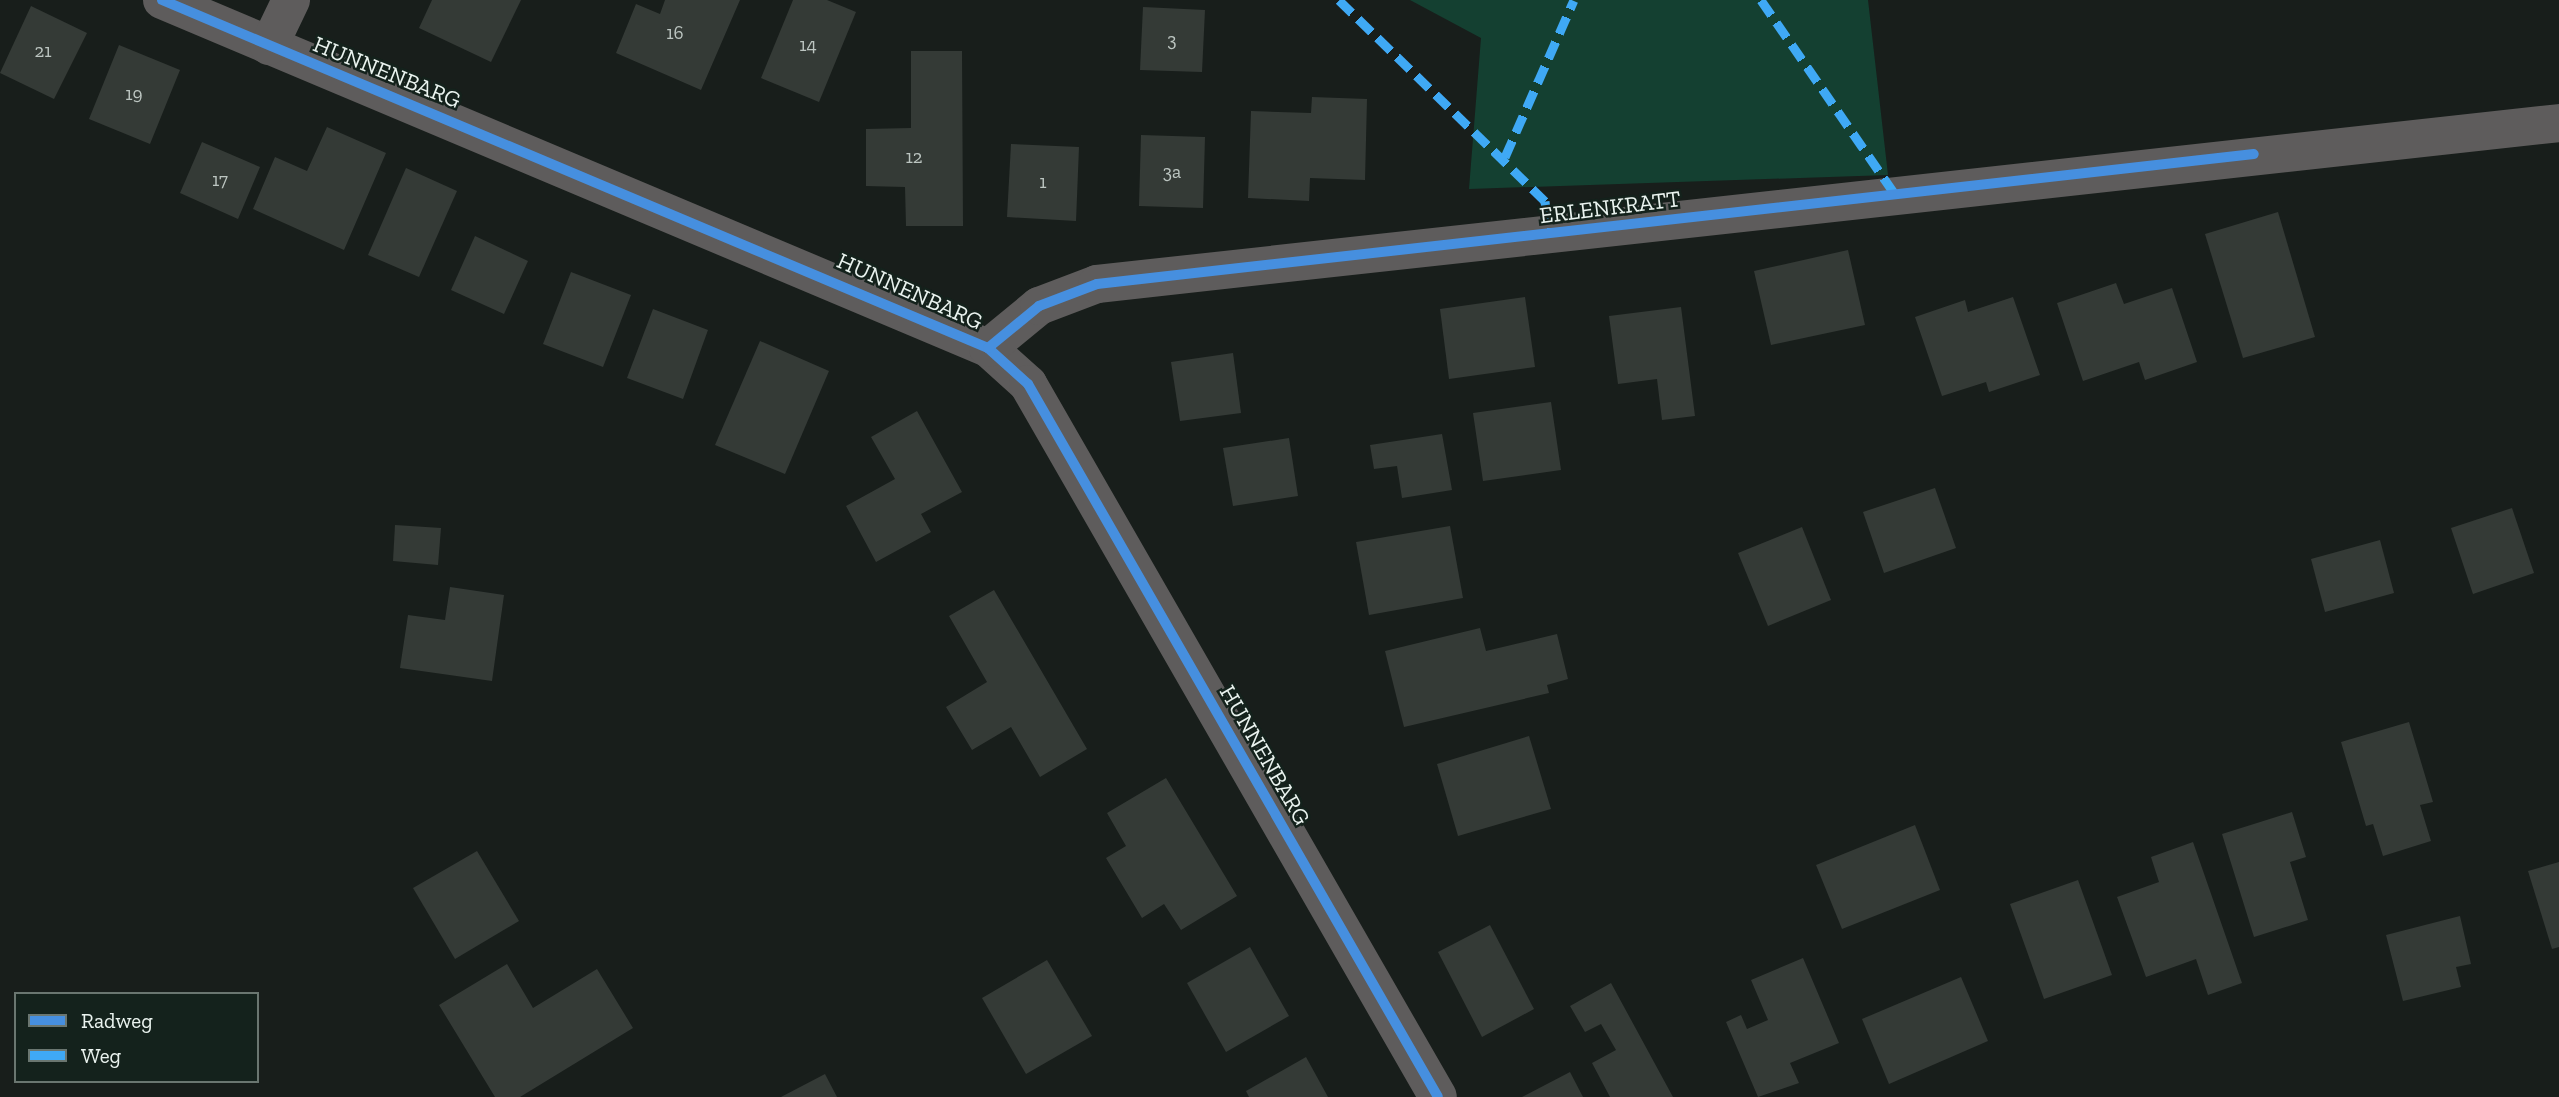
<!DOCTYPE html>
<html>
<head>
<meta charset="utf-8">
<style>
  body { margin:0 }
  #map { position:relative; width:2559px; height:1097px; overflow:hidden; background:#181e1b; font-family:"Zilla Slab",serif }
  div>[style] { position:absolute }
  .green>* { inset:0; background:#144031 }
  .building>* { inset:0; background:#343a36 }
  .minor>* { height:38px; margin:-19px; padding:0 19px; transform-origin:19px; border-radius:19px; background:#5e5c5c }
  .quiet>* { height:9px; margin-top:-4.5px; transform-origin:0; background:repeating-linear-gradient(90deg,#3fa9f5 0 18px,transparent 0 27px) }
  .cycleway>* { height:10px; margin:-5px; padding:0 5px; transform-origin:5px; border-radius:5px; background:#468fdf }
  span { translate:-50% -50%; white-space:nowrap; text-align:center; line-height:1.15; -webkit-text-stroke:5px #14221c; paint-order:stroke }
  .number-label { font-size:19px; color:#bcc5c1 }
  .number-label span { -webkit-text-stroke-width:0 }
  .street-label { font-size:23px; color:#eaf3ef }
  .legend { position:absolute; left:14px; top:992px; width:245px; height:91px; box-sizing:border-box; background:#14221c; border:2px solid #6a7670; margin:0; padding:9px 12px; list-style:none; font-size:21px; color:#eaf3ef }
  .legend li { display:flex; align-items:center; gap:14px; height:35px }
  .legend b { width:35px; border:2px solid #6a7670 }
</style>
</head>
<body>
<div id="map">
  <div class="green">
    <div style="clip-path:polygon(1410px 0,1868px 0,1888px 175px,1469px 189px,1481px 38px)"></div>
  </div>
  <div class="building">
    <div style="clip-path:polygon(432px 0,521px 0,491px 62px,419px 28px)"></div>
    <div style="clip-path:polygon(665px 0,740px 0,701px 90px,616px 53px,636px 4px,660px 14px)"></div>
    <div style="clip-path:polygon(793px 0,827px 0,856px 12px,819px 102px,761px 78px)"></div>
    <div style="clip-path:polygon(31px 6px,87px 33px,54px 99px,0 73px)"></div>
    <div style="clip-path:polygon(1143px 7px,1205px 10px,1202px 72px,1140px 70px)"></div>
    <div style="clip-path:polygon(119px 45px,180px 70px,150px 144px,89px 119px)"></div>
    <div style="clip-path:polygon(911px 51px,962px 51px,963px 226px,906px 226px,905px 187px,866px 186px,866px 129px,911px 128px)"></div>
    <div style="clip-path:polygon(1312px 97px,1367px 99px,1365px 180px,1310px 178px,1309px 201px,1248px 198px,1251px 111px,1311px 113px)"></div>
    <div style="clip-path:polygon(327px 127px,386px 153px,344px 250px,253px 209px,275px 157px,307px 171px)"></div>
    <div style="clip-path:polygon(1141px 135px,1205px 137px,1203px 208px,1139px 206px)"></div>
    <div style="clip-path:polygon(202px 142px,260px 167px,238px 219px,180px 193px)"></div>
    <div style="clip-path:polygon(1011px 144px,1079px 147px,1076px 221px,1007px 217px)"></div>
    <div style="clip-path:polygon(406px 168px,457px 191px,419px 277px,368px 255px)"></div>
    <div style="clip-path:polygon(2278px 212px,2315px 337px,2243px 358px,2205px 234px)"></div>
    <div style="clip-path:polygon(475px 236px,528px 261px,504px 314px,451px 290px)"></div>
    <div style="clip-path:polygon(1848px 250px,1865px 325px,1771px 345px,1754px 271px)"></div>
    <div style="clip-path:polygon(571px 272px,631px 295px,603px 367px,543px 344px)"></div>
    <div style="clip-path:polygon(2116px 283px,2124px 304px,2172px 288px,2197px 362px,2145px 380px,2139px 362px,2083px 381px,2057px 303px)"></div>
    <div style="clip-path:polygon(1525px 297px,1535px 367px,1449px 379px,1440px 309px)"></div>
    <div style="clip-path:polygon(2013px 297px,2040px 375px,1989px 392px,1986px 382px,1942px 396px,1915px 317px,1965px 300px,1968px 312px)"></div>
    <div style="clip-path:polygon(1681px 307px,1695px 416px,1662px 420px,1657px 379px,1618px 384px,1609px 316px)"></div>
    <div style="clip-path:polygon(653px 309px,708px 330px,683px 399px,627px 378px)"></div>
    <div style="clip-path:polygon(760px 341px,829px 371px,785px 474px,715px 445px)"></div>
    <div style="clip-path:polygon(1233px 353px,1241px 413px,1180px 421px,1171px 362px)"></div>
    <div style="clip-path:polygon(1551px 402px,1561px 470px,1483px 481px,1473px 413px)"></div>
    <div style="clip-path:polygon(917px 411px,962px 492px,921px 514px,931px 532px,876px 562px,846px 506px,895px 479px,871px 437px)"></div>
    <div style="clip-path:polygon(1442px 434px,1452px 490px,1402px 498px,1397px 466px,1374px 469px,1370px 445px)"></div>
    <div style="clip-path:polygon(1289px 438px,1298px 496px,1233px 506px,1223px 448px)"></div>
    <div style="clip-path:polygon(1935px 488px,1956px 548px,1884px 573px,1863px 512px)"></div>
    <div style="clip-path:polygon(2512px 508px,2534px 573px,2473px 594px,2451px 528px)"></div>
    <div style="clip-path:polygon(395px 525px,441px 528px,438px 565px,393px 561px)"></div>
    <div style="clip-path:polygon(1450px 526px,1463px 598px,1369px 615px,1356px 542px)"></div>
    <div style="clip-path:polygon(1802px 527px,1831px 600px,1768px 626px,1738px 553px)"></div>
    <div style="clip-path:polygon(2380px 540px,2394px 593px,2325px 612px,2311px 559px)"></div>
    <div style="clip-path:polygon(450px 587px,504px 595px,492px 681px,400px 668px,408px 615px,445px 620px)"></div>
    <div style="clip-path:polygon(994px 590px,1087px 749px,1040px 777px,1011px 727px,972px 750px,946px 707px,987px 682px,949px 616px)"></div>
    <div style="clip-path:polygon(1480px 628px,1486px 651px,1557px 634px,1568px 679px,1547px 685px,1549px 693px,1404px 727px,1385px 651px)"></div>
    <div style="clip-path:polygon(2409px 722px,2433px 802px,2420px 805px,2431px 841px,2383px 856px,2373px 824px,2366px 826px,2341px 742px)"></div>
    <div style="clip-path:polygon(1529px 736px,1551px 809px,1458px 836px,1437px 764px)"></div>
    <div style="clip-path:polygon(1166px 778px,1237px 896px,1181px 930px,1164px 904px,1142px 918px,1106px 858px,1126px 846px,1107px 813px)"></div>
    <div style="clip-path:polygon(2292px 812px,2306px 857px,2290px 862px,2308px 920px,2254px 937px,2222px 834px)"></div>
    <div style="clip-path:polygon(1915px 825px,1940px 890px,1842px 929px,1816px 865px)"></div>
    <div style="clip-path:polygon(2193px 842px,2242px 983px,2208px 995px,2196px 959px,2146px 977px,2117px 897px,2159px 882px,2151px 857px)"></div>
    <div style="clip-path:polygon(477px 851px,519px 921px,455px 959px,413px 888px)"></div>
    <div style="clip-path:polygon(2559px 862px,2559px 947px,2552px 949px,2528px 871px)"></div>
    <div style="clip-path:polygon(2078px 880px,2112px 975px,2044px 999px,2010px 904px)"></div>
    <div style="clip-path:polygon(2460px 916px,2471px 964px,2456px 967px,2461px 987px,2403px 1001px,2386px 935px)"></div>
    <div style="clip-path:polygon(1490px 925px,1534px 1009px,1482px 1037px,1438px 952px)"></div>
    <div style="clip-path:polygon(1250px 947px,1289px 1016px,1226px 1052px,1187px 983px)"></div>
    <div style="clip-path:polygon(1803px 958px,1839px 1043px,1790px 1063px,1799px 1083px,1758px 1097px,1726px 1022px,1741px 1015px,1747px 1029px,1768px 1020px,1751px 980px)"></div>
    <div style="clip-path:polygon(1047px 960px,1092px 1036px,1026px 1074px,982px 998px)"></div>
    <div style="clip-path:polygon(507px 964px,533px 1008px,597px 969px,633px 1028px,520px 1097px,495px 1097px,439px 1005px)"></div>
    <div style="clip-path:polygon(1961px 977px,1988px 1041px,1889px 1084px,1862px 1019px)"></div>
    <div style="clip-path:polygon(1611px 983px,1673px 1097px,1610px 1097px,1592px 1063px,1616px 1050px,1601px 1024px,1585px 1032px,1570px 1006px)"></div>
    <div style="clip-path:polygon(1306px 1057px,1328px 1097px,1249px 1097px,1246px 1091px)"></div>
    <div style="clip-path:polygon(1570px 1072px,1583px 1097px,1522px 1097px)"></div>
    <div style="clip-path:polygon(825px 1074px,837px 1097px,781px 1097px)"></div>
  </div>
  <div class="minor">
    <div style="left:162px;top:0;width:896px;rotate:22.85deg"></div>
    <div style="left:988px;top:348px;width:54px;rotate:42deg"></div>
    <div style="left:1028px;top:384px;width:822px;rotate:60.1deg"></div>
    <div style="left:269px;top:46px;width:51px;rotate:-64.4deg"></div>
    <div style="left:988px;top:348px;width:66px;rotate:-39.5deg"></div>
    <div style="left:1039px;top:306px;width:62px;rotate:-20.8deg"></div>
    <div style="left:1097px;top:284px;width:1471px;rotate:-6.28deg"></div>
  </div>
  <div class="quiet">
    <div style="left:1339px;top:0;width:288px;rotate:44.3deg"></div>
    <div style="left:1545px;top:201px;width:35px;rotate:83deg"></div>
    <div style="left:1761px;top:0;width:238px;rotate:55.4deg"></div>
    <div style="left:1505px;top:157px;width:171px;rotate:-66.3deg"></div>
  </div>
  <div class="cycleway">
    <div style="left:162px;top:0;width:896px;rotate:22.85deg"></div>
    <div style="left:988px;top:348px;width:54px;rotate:42deg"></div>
    <div style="left:1028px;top:384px;width:822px;rotate:60.1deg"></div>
    <div style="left:988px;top:348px;width:66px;rotate:-39.5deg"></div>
    <div style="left:1039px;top:306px;width:62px;rotate:-20.8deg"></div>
    <div style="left:1097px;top:284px;width:1164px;rotate:-6.41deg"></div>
  </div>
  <div class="number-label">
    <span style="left:675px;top:33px">16</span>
    <span style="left:1172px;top:40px">3</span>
    <span style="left:808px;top:45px">14</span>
    <span style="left:43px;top:51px">21</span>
    <span style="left:134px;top:94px">19</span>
    <span style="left:914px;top:157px">12</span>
    <span style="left:1172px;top:172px">3a</span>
    <span style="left:220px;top:180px">17</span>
    <span style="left:1043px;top:182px">1</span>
  </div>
  <div class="street-label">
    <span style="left:387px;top:72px;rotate:22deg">HUNNENBARG</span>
    <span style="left:1610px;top:207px;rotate:-7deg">ERLENKRATT</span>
    <span style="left:910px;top:291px;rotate:24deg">HUNNENBARG</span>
    <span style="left:1265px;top:755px;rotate:60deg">HUNNENBARG</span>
  </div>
  <ul class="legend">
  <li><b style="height:9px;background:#468fdf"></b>Radweg</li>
  <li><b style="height:9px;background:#3fa9f5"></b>Weg</li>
  </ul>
</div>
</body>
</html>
